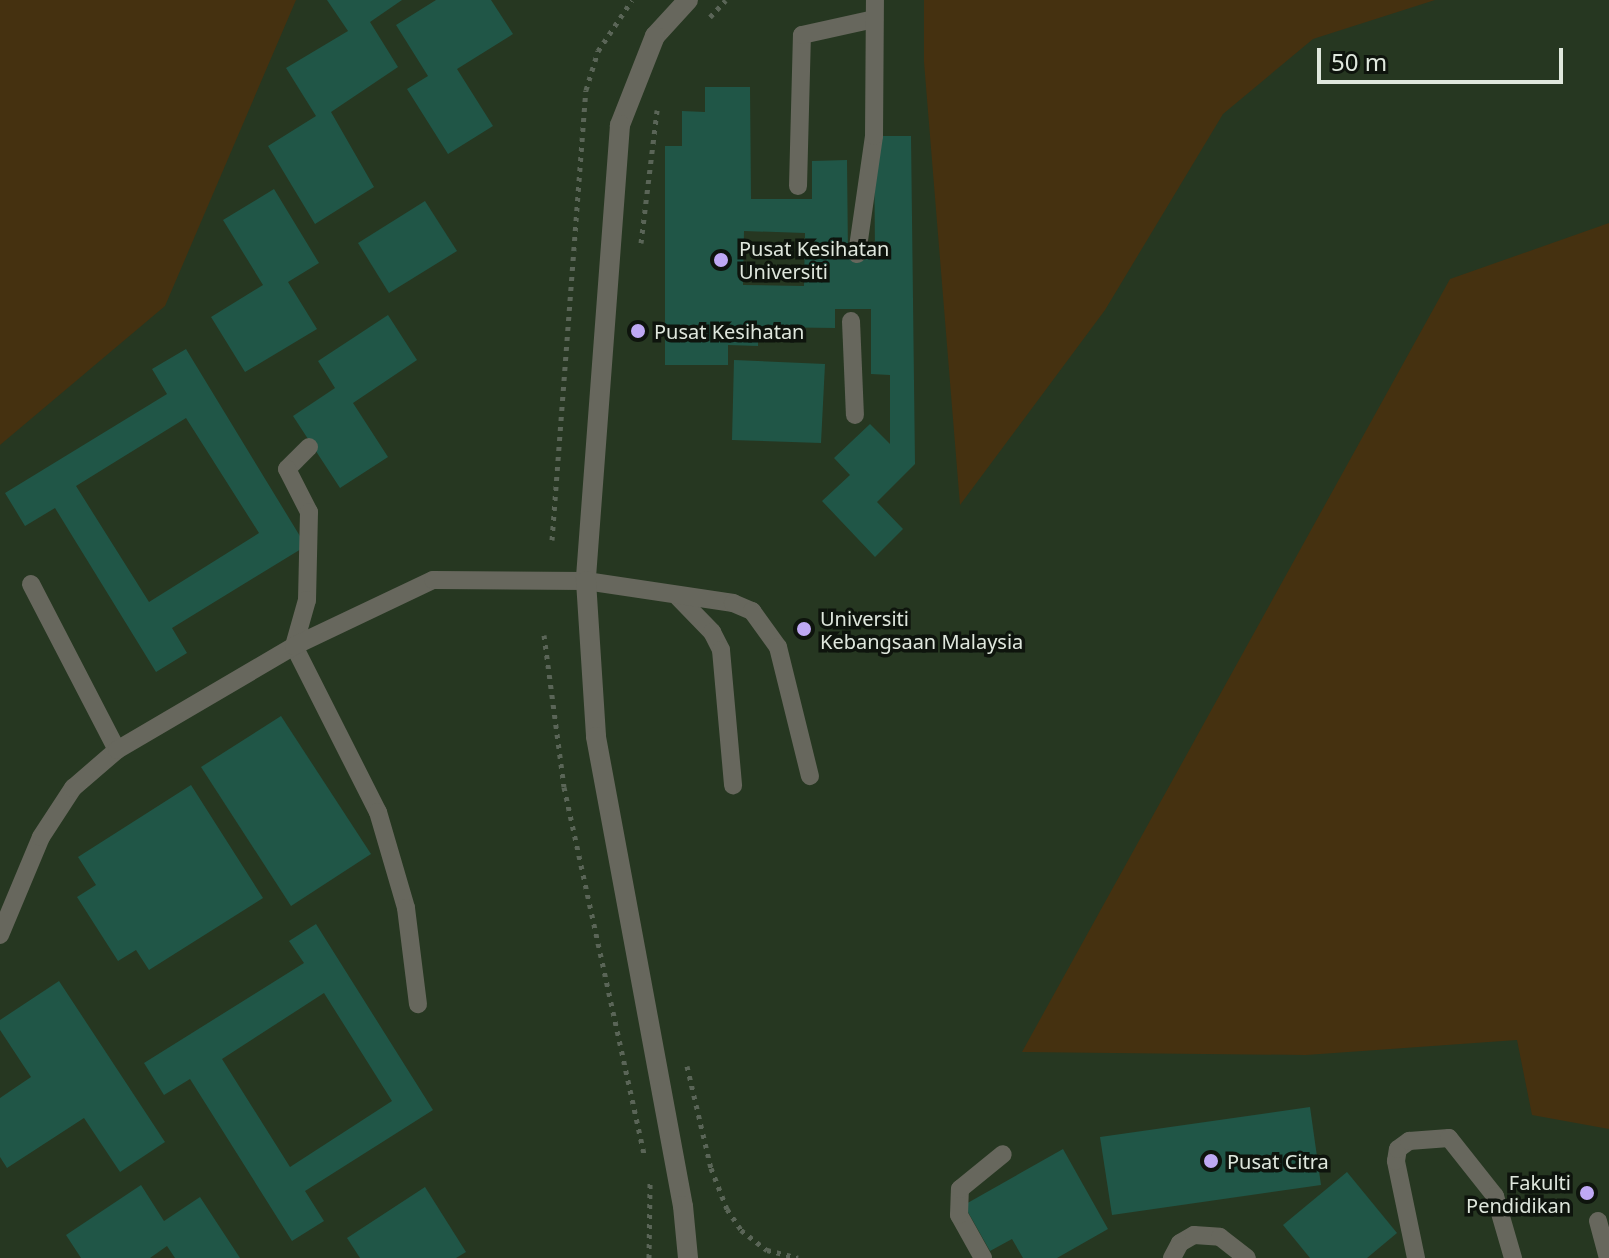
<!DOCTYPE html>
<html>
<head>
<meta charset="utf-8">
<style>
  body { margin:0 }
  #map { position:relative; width:1609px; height:1258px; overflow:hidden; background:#202d1d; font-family:"Noto Sans",sans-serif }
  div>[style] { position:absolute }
  .built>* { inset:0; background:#263721 }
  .green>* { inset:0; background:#453110 }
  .building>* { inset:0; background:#205647 }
  .path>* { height:5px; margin-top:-2.5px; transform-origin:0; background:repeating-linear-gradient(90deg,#5a6557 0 4px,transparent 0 10px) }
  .lane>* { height:18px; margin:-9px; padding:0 9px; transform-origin:9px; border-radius:9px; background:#67675d }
  .street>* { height:20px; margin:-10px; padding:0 10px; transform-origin:10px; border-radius:10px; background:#67675d }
  .dots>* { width:22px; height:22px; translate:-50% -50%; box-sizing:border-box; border:4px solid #0e140d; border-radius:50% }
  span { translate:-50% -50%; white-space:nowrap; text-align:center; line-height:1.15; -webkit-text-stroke:7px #0e140d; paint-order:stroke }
  .poi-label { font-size:20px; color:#dfe7dd }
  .left { translate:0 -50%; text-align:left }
  .right { translate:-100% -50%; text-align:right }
  .scale { position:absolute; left:1317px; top:48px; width:246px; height:36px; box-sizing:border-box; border:4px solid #dfe7dd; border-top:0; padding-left:10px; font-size:24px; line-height:28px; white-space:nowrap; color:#dfe7dd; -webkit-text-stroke:6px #0e140d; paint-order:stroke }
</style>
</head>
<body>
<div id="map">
  <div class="built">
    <div style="clip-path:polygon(0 0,1609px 0,1609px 1258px,0 1258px)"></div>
  </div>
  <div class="green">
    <div style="clip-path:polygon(0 0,296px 0,165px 306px,0 445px)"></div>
    <div style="clip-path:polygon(924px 0,1435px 0,1313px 39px,1223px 114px,1105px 310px,960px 505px,924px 62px)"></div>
    <div style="clip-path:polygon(1609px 223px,1609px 1129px,1532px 1115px,1517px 1040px,1306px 1055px,1022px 1052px,1450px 279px)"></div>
  </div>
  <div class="building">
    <div style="clip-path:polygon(327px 0,402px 0,370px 22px,398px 67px,331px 112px,374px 187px,315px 224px,268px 146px,316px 116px,286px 68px,348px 31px)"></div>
    <div style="clip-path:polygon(436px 0,491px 0,513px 34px,457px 69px,493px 126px,448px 154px,407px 89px,428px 76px,396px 25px)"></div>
    <div style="clip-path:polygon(evenodd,705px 87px,750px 87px,751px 199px,812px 199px,812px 161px,847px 160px,848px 256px,875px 256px,874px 136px,911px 136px,915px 464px,877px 502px,903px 529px,875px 557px,822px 501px,850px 475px,834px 458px,870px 424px,890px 444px,890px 375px,871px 374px,871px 309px,835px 309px,835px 328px,758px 327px,758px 346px,728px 345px,728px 365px,665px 365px,665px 146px,682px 146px,682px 111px,705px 112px,705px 87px,744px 231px,805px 233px,804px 286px,743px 285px,744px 231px)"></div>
    <div style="clip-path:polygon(274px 189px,319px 263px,288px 282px,317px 329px,245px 372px,211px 317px,263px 285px,223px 220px)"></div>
    <div style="clip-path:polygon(425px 201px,457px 251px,389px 293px,358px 243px)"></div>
    <div style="clip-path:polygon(388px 315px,417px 360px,353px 403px,388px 457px,340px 488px,293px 416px,335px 388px,318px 361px)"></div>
    <div style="clip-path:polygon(evenodd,186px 349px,306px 546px,172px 628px,187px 653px,156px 672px,55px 508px,25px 526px,5px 493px,167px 394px,152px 369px,186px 349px,186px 418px,259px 533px,149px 602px,76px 486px,186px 418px)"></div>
    <div style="clip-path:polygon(734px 360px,825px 364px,821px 443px,732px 440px)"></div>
    <div style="clip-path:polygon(281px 716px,371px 854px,291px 906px,201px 767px)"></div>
    <div style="clip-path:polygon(191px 785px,263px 898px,149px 970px,136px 950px,118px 961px,77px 897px,96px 885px,78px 857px)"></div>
    <div style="clip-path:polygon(evenodd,316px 924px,433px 1110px,305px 1191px,324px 1221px,292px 1241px,190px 1079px,164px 1095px,144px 1063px,304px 963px,289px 941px,316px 924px,324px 993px,392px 1101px,290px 1167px,222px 1059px,324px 993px)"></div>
    <div style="clip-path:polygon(59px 981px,165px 1142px,120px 1172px,84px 1118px,7px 1168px,0 1157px,0 1098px,31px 1077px,0 1030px,0 1020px)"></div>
    <div style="clip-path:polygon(1310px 1107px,1321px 1185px,1112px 1215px,1100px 1137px)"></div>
    <div style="clip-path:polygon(1063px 1149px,1108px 1229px,1057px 1258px,1023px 1258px,1012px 1239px,990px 1251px,964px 1205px)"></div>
    <div style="clip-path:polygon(1347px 1172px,1397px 1233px,1367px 1258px,1310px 1258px,1283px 1225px)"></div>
    <div style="clip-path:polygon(141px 1185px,164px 1221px,200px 1197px,240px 1258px,175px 1258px,167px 1246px,150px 1258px,81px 1258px,66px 1235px)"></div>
    <div style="clip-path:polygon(425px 1187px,466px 1252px,456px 1258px,360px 1258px,347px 1238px)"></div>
  </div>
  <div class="path">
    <div style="left:710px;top:17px;width:23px;rotate:-47deg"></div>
    <div style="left:641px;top:243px;width:134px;rotate:-83.1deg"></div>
    <div style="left:552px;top:540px;width:451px;rotate:-85.7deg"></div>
    <div style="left:586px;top:90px;width:41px;rotate:-72.9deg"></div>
    <div style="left:598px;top:51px;width:61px;rotate:-56.3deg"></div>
    <div style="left:544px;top:635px;width:153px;rotate:82.5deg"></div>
    <div style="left:564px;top:787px;width:376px;rotate:77.7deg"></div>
    <div style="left:687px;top:1066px;width:105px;rotate:76.8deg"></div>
    <div style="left:711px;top:1168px;width:44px;rotate:68.7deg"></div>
    <div style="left:727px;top:1209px;width:25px;rotate:56deg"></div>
    <div style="left:741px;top:1230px;width:33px;rotate:38deg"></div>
    <div style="left:767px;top:1250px;width:32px;rotate:14deg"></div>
    <div style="left:649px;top:1258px;width:75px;rotate:-89.2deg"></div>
  </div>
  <div class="lane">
    <div style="left:798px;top:186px;width:151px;rotate:-88.5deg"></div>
    <div style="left:802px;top:35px;width:74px;rotate:-12.5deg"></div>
    <div style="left:857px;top:254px;width:119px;rotate:-81.8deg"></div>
    <div style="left:874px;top:136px;width:136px;rotate:-89.6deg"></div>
    <div style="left:851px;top:321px;width:94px;rotate:87.6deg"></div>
    <div style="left:309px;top:447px;width:31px;rotate:135deg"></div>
    <div style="left:287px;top:469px;width:48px;rotate:62.9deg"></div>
    <div style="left:309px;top:512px;width:88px;rotate:91.3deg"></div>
    <div style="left:307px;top:600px;width:48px;rotate:105.8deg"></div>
    <div style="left:294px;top:646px;width:186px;rotate:63.2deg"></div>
    <div style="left:378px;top:812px;width:100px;rotate:73.7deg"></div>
    <div style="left:406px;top:908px;width:97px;rotate:82.9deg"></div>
    <div style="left:31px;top:584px;width:187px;rotate:62.6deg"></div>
    <div style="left:678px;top:597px;width:49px;rotate:45.8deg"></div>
    <div style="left:712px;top:632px;width:20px;rotate:63deg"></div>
    <div style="left:721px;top:650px;width:136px;rotate:84.9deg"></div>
    <div style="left:0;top:935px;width:106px;rotate:-67.3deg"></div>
    <div style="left:41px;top:837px;width:59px;rotate:-56.9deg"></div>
    <div style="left:73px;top:788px;width:58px;rotate:-40.8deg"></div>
    <div style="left:117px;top:750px;width:205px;rotate:-30.4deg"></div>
    <div style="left:294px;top:646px;width:154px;rotate:-25.4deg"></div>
    <div style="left:433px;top:580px;width:153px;rotate:0.4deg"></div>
    <div style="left:586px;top:581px;width:149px;rotate:8.5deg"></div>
    <div style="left:733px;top:603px;width:21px;rotate:23deg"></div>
    <div style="left:752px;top:611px;width:44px;rotate:54.2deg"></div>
    <div style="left:778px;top:647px;width:133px;rotate:76.1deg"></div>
    <div style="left:1598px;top:1221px;width:38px;rotate:75deg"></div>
    <div style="left:983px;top:1258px;width:49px;rotate:-119.2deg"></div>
    <div style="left:959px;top:1215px;width:26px;rotate:-88deg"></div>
    <div style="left:960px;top:1189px;width:55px;rotate:-39.1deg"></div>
    <div style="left:1172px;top:1258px;width:17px;rotate:-62deg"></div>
    <div style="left:1180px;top:1243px;width:16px;rotate:-30deg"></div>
    <div style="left:1194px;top:1235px;width:26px;rotate:4deg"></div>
    <div style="left:1220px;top:1237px;width:34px;rotate:38deg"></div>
    <div style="left:1416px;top:1258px;width:99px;rotate:-101.7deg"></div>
    <div style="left:1396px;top:1161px;width:12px;rotate:-81deg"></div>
    <div style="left:1398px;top:1149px;width:14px;rotate:-36deg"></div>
    <div style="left:1409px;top:1141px;width:40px;rotate:-4.3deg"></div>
    <div style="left:1449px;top:1138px;width:74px;rotate:51.6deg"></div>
    <div style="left:1495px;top:1196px;width:65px;rotate:73.8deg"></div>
  </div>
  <div class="street">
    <div style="left:688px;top:0;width:49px;rotate:132.5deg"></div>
    <div style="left:655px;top:36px;width:96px;rotate:111.5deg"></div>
    <div style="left:620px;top:125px;width:457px;rotate:94.3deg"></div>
    <div style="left:586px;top:581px;width:156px;rotate:86.3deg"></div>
    <div style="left:596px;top:737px;width:477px;rotate:79.5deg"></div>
    <div style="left:683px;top:1206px;width:52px;rotate:84.5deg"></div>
  </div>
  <div class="dots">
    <div style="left:721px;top:260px;background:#bfa9f4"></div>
    <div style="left:638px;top:331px;background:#bfa9f4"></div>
    <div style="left:804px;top:629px;background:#bfa9f4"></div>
    <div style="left:1211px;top:1161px;background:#bfa9f4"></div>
    <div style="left:1587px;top:1193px;background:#bfa9f4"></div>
  </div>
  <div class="poi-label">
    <span class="left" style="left:739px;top:260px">Pusat Kesihatan<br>Universiti</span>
    <span class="left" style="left:654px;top:331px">Pusat Kesihatan</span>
    <span class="left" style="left:820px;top:630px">Universiti<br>Kebangsaan Malaysia</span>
    <span class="left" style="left:1227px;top:1161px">Pusat Citra</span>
    <span class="right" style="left:1571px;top:1194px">Fakulti<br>Pendidikan</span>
  </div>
  <div class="scale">50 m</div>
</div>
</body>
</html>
